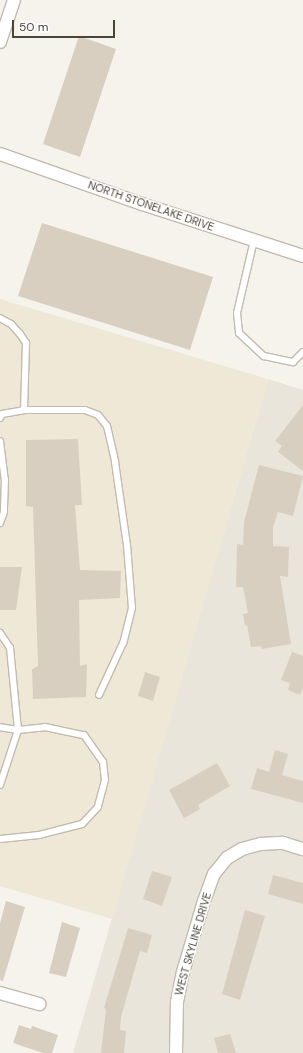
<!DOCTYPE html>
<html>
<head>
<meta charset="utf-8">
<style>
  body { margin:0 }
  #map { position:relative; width:303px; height:1053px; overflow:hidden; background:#f6f3ec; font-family:"DM Sans",sans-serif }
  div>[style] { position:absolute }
  .residential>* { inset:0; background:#eae5da }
  .education>* { inset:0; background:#efe8d6 }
  .building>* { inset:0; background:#d8cfc1 }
  .roads { filter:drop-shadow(1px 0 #c2bbae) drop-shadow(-1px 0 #c2bbae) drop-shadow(0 1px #c2bbae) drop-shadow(0 -1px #c2bbae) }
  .service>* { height:6px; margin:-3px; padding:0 3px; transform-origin:3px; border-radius:3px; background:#fff }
  .minor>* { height:12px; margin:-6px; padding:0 6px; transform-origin:6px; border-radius:6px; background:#fff }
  span { translate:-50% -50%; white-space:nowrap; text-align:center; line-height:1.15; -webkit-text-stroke:3px #fff; paint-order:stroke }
  .street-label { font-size:11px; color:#4b4439 }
  .scale { position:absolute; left:12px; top:20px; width:103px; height:18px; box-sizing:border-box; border:2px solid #4b4439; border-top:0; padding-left:5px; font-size:12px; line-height:14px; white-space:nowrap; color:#4b4439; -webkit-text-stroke:3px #fff; paint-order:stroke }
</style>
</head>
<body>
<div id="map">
  <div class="residential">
    <div style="clip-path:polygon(268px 379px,303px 390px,303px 1053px,73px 1053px)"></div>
  </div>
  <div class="education">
    <div style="clip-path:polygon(0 299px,268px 379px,112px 919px,0 886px)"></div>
  </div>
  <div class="building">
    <div style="clip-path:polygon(79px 36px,116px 49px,80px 157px,43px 144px)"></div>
    <div style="clip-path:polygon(42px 223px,213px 277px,190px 350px,18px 296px)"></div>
    <div style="clip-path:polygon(303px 405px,303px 471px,278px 452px,282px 446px,275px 441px)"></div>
    <div style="clip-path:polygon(78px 439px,82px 505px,75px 505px,80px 570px,121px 571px,120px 598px,79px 600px,80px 666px,87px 664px,86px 697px,33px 699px,32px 669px,38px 666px,33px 507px,26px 506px,26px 440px)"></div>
    <div style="clip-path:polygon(259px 465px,303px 476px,293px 516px,278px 512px,273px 527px,273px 546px,289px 547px,288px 577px,280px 576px,291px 644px,262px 649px,261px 646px,251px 647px,247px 625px,245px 626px,243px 614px,248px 613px,243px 587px,236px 587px,237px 544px,243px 545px,244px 522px)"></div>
    <div style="clip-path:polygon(0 567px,22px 567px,16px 610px,0 610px)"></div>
    <div style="clip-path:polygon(292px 652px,303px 656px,303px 688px,300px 695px,288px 690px,290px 683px,281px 680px)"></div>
    <div style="clip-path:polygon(145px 672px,160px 677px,153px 701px,138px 696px)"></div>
    <div style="clip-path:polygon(275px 750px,288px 754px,282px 775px,303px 781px,303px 803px,251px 789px,257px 768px,269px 772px)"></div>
    <div style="clip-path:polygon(217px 763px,230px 786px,198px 805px,200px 809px,184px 818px,169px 790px)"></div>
    <div style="clip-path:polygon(152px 871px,172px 877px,162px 906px,143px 899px)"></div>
    <div style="clip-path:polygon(273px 875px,303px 883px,303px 904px,268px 894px)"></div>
    <div style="clip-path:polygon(6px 901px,25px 907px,3px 981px,0 980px,0 923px)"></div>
    <div style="clip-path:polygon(245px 910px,265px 916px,240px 1000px,222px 994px)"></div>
    <div style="clip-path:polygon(62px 922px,80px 928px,66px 977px,49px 973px)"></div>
    <div style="clip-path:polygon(128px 928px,152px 935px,147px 953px,140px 951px,121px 1017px,120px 1030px,126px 1031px,124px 1053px,101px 1053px,106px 1009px,104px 1008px)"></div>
    <div style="clip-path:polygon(19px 1025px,31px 1029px,32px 1026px,58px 1035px,52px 1053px,43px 1053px,13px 1043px)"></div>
    <div style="clip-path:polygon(230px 1034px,236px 1053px,218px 1053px,214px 1038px)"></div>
  </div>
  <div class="roads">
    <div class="service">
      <div style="left:254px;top:240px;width:75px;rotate:103.1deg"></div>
      <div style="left:237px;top:313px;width:20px;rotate:84deg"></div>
      <div style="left:239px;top:333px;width:34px;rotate:43deg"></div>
      <div style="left:264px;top:356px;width:30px;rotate:12deg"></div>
      <div style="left:293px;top:362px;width:14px;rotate:-45deg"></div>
      <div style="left:0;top:318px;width:13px;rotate:29deg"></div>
      <div style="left:11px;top:324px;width:13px;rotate:48deg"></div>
      <div style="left:20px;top:334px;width:11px;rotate:56deg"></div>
      <div style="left:26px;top:343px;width:67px;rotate:91.7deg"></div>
      <div style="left:24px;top:410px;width:61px"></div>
      <div style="left:85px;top:410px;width:14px;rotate:21deg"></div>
      <div style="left:98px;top:415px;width:14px;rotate:51deg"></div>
      <div style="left:107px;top:426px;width:37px;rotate:77deg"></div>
      <div style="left:115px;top:462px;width:84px;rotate:81.8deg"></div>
      <div style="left:127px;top:545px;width:63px;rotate:85.5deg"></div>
      <div style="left:132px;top:608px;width:36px;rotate:104deg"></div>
      <div style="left:123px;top:643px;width:57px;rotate:114.8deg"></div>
      <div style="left:0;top:418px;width:4px;rotate:-63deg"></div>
      <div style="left:2px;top:414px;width:22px;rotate:-10deg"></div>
      <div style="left:0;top:441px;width:38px;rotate:83deg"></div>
      <div style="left:5px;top:479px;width:33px;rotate:92deg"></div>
      <div style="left:4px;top:512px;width:12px;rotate:110deg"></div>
      <div style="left:0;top:633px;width:18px;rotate:56deg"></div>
      <div style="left:10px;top:648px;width:82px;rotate:84.4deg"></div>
      <div style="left:18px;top:730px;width:18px;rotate:-171deg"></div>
      <div style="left:0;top:785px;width:58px;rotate:-71.9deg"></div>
      <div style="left:18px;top:730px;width:27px;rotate:-6deg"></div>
      <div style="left:45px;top:727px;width:40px;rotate:12deg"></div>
      <div style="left:84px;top:735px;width:33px;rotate:55deg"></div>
      <div style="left:103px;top:762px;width:18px;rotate:84deg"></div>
      <div style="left:105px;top:780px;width:28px;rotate:105deg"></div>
      <div style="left:98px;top:807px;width:23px;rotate:133deg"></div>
      <div style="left:82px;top:824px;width:44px;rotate:165.7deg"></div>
      <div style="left:39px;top:835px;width:39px;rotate:174deg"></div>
    </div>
    <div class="minor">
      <div style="left:0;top:42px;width:44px;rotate:-71.6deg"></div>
      <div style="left:0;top:154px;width:151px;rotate:19.4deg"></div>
      <div style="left:142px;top:204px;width:169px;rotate:17.9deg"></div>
      <div style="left:0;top:993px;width:41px;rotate:15.8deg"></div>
      <div style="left:176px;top:1053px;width:51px;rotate:-88.9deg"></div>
      <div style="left:177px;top:1002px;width:31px;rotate:-79deg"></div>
      <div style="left:183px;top:972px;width:74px;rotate:-73.5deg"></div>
      <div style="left:204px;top:901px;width:29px;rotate:-70deg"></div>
      <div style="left:214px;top:874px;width:21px;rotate:-51deg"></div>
      <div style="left:227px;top:858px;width:17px;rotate:-31deg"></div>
      <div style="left:242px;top:849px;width:20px;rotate:-15deg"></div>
      <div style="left:261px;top:844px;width:22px;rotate:-3deg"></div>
      <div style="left:283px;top:843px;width:21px;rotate:17deg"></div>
    </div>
  </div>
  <div class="street-label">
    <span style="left:151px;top:206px;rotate:19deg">NORTH STONELAKE DRIVE</span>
    <span style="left:193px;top:944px;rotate:-74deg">WEST SKYLINE DRIVE</span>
  </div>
  <div class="scale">50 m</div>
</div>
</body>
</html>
